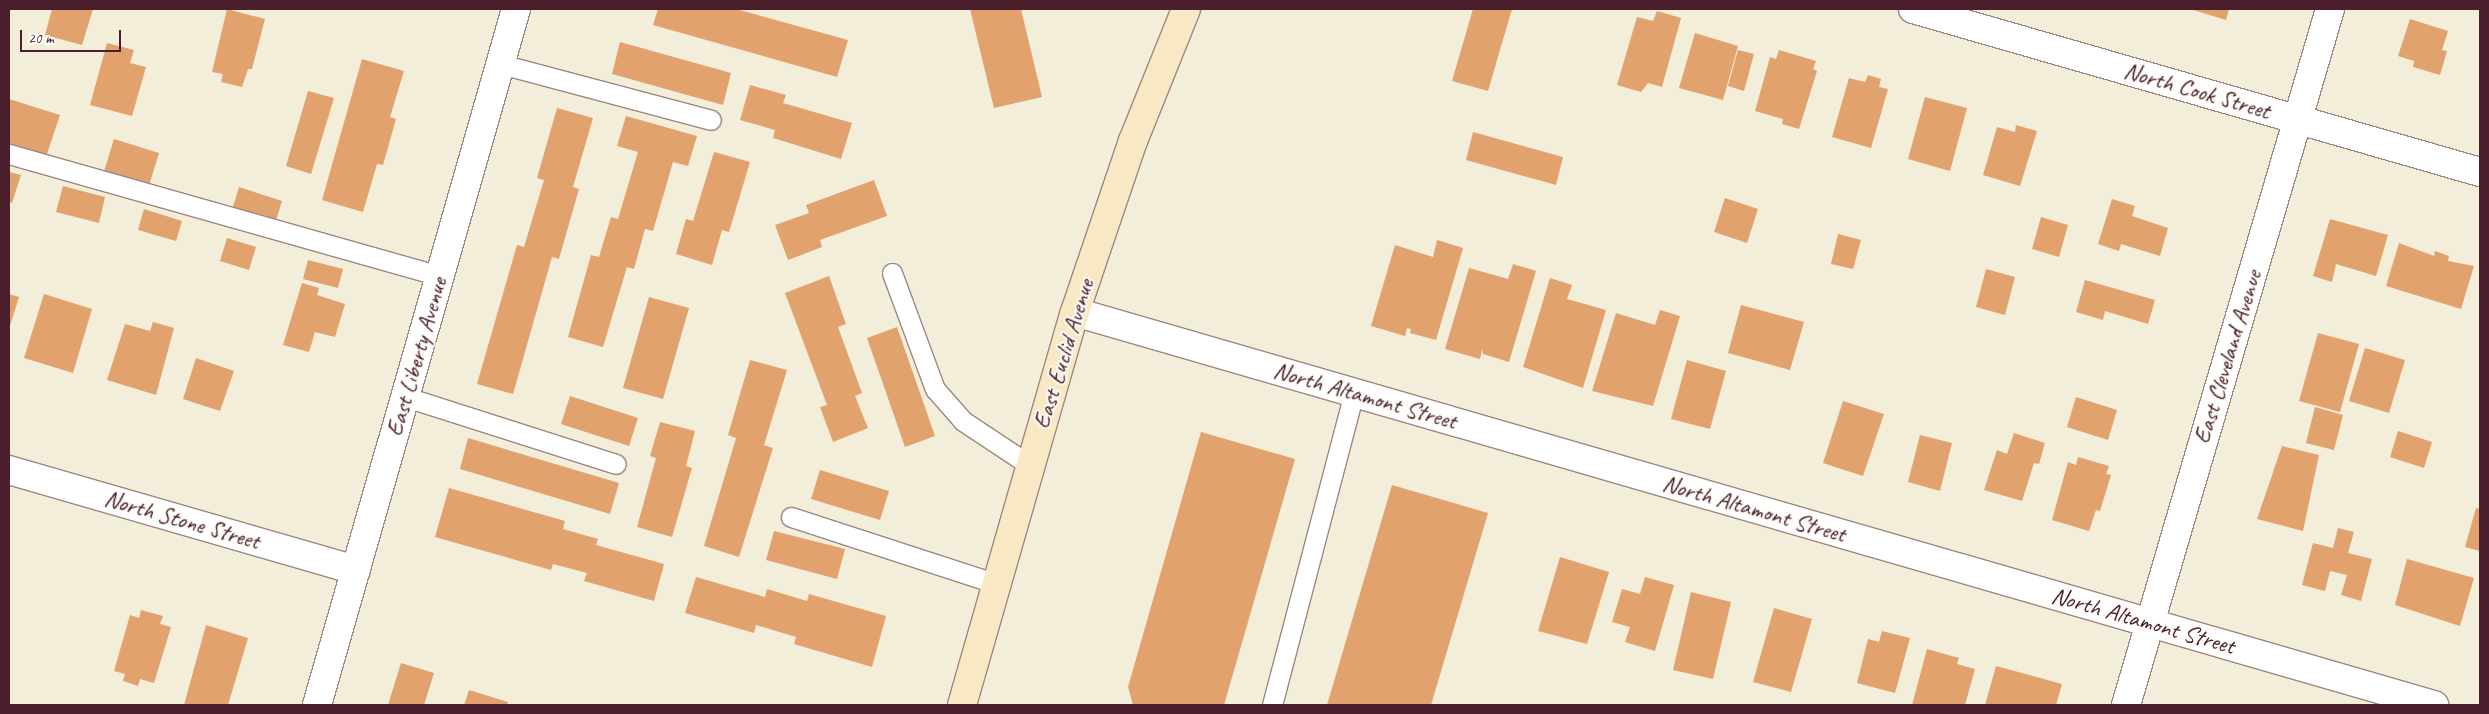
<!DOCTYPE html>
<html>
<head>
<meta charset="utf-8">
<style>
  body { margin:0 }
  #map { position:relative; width:2489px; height:714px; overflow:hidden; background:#f2eed9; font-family:Caveat,sans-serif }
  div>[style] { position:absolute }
  .building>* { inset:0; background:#e1a26e }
  .roads { filter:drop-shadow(1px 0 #9e8682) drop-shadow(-1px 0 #9e8682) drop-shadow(0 1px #9e8682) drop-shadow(0 -1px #9e8682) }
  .lane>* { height:19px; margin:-9.5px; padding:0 9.5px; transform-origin:9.5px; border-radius:9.5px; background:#fff }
  .street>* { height:28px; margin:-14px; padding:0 14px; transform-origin:14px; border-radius:14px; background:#fff }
  .secondary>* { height:28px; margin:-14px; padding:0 14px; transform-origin:14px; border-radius:14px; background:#f8e8c3 }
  span { translate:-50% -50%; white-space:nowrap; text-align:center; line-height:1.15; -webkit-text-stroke:4px #fdfcf7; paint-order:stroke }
  .street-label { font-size:24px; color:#4a1f2b }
  .frame { position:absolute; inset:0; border:10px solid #4a1f2b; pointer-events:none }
  .scale { position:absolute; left:20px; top:30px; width:101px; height:22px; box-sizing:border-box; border:2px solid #4a1f2b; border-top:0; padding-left:6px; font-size:15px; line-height:18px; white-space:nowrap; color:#4a1f2b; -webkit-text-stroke:4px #fdfcf7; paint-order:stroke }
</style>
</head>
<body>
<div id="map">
  <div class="building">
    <div style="clip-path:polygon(52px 9px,93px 9px,82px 45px,45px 35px)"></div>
    <div style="clip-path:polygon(227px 9px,265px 19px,252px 69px,248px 69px,242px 87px,221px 82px,223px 74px,212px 72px)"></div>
    <div style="clip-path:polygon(658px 9px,736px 9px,848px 40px,837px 77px,653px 25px)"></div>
    <div style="clip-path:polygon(970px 9px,1021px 9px,1042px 97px,994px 108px)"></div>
    <div style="clip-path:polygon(1473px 9px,1512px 9px,1488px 91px,1452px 81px)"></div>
    <div style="clip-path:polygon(2190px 9px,2229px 9px,2226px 20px)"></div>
    <div style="clip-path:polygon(1657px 11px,1681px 18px,1662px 87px,1648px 83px,1641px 92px,1617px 85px,1637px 17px,1653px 21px)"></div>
    <div style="clip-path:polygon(2410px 19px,2448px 31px,2442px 50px,2447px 51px,2440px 75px,2413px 67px,2414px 61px,2398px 56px)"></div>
    <div style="clip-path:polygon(1695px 33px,1738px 46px,1723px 100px,1679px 88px)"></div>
    <div style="clip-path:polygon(620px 42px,731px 73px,723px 105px,612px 74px)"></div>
    <div style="clip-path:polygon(107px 43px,134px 50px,130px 63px,146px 67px,132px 116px,90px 105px)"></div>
    <div style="clip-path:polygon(1738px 50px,1754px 54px,1744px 91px,1728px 86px)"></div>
    <div style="clip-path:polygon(1779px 50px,1816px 61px,1813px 69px,1817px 71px,1799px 129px,1782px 124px,1783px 119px,1755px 111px,1770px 57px,1776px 59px)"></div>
    <div style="clip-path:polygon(362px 59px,404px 71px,390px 117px,396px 119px,383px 165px,377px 164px,363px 212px,322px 200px)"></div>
    <div style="clip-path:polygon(1868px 75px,1881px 79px,1879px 87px,1888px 89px,1871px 148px,1832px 137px,1849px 78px,1865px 82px)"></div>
    <div style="clip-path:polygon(750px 85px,786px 95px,783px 103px,852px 123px,841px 159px,773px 138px,775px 130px,740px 120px)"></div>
    <div style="clip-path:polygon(308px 91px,334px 98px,311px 174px,286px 166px)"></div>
    <div style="clip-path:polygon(1925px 97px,1967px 108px,1950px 171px,1908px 159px)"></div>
    <div style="clip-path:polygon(9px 99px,60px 115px,46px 157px,9px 145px)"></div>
    <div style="clip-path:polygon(557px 108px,593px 118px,573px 187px,579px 189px,559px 259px,552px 257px,513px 394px,477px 384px,517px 245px,524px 247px,544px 180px,537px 178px)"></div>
    <div style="clip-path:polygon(626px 116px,697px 136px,688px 166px,673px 162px,653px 231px,645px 229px,634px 269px,627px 267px,603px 347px,568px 337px,591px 255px,599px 257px,611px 217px,618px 219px,638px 152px,617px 146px)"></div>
    <div style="clip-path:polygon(2016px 125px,2037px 131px,2020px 186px,1983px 175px,1997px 127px,2015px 132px)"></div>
    <div style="clip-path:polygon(1473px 132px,1563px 157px,1556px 185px,1466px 160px)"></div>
    <div style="clip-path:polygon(114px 139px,159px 153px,147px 192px,102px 178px)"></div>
    <div style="clip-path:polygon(714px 152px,750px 162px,729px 232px,722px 230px,712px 265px,676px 254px,686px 219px,693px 221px)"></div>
    <div style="clip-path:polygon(9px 172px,21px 175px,12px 203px,9px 202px)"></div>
    <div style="clip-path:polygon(874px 180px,887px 216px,820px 240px,822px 247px,788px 260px,775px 225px,809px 213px,806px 205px)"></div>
    <div style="clip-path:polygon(63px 186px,105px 197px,99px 223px,56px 212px)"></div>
    <div style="clip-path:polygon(239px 187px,282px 201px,274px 227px,231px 213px)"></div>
    <div style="clip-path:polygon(1725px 198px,1758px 209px,1747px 243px,1714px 232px)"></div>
    <div style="clip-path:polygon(2112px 199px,2135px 206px,2132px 216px,2168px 228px,2160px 256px,2121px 244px,2119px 251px,2098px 244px)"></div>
    <div style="clip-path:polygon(144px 209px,182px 221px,176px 241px,138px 230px)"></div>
    <div style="clip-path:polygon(2041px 217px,2068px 225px,2059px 257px,2032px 249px)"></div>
    <div style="clip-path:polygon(2330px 219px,2388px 235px,2376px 276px,2336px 264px,2332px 282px,2313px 276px)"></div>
    <div style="clip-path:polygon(1838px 234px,1861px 240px,1853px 269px,1831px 264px)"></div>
    <div style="clip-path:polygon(227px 238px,256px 247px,249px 270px,220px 261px)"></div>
    <div style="clip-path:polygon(1437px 240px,1463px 248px,1436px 340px,1410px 333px,1411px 329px,1407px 328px,1405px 336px,1371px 326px,1395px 245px,1433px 257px)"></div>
    <div style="clip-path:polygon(2399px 243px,2434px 256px,2435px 251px,2449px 256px,2448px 261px,2474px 266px,2461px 309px,2386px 286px)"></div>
    <div style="clip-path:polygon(308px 260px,343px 269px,338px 288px,303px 279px)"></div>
    <div style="clip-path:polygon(1513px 264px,1536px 271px,1509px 362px,1483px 354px,1482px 349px,1480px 359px,1445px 349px,1469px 268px,1508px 279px)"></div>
    <div style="clip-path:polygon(1986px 269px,2015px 277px,2005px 315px,1976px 307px)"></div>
    <div style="clip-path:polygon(829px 276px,846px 324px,838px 327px,862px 393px,855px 396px,868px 428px,833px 442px,820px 407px,827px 405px,785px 293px)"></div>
    <div style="clip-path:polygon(1550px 278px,1572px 285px,1567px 299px,1606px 310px,1583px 388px,1523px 367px)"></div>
    <div style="clip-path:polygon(2085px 280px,2155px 300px,2148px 324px,2105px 311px,2103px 320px,2076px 312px)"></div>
    <div style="clip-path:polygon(302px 283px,319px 288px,317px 295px,345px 304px,335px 337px,315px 332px,309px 352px,283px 345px)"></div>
    <div style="clip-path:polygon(9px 294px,19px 297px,9px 329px)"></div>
    <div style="clip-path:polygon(44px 294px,92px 309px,73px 373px,24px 358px)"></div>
    <div style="clip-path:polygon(649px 297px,689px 308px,663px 399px,623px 388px)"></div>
    <div style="clip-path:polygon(1741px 305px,1804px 322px,1790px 370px,1728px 353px)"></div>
    <div style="clip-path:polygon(1660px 310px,1680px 316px,1653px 406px,1592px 391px,1616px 313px,1655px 325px)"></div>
    <div style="clip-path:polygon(153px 322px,174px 328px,156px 395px,107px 380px,125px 324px,150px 331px)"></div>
    <div style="clip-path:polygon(897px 327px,935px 436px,905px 447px,867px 338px)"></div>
    <div style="clip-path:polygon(2318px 333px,2359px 344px,2340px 412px,2299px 401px)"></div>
    <div style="clip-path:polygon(2365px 348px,2405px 360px,2389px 413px,2349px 401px)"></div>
    <div style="clip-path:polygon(196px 358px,234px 371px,220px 411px,183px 399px)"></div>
    <div style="clip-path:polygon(750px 360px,787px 370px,764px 445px,773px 448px,739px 557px,704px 546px,736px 438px,728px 435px)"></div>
    <div style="clip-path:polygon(1687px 360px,1726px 371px,1710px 429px,1671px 419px)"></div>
    <div style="clip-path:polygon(570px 396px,638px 418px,629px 446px,561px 424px)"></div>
    <div style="clip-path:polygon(2076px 397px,2117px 410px,2108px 440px,2067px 427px)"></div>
    <div style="clip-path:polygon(1843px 401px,1884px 414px,1863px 476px,1823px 463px)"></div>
    <div style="clip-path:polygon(2315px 407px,2343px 415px,2334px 450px,2306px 443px)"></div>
    <div style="clip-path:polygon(660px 422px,695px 431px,686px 466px,692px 468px,672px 537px,637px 527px,656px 458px,650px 456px)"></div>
    <div style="clip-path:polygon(2398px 431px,2432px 442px,2424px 468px,2390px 457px)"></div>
    <div style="clip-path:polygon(1201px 432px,1295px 459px,1224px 705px,1133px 705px,1128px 687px)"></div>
    <div style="clip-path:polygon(2014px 433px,2045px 443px,2039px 464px,2034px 463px,2022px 501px,1984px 490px,1997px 450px,2007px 454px)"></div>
    <div style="clip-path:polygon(1920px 435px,1952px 443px,1940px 491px,1908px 482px)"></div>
    <div style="clip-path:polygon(468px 438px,619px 483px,610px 514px,460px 469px)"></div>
    <div style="clip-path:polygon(2282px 446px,2319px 455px,2303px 531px,2257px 519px)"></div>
    <div style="clip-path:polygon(2078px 457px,2109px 466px,2106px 474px,2111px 475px,2100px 511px,2096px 510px,2089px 531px,2052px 520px,2068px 462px,2076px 465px)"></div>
    <div style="clip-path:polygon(820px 470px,889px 491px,880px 520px,811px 499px)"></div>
    <div style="clip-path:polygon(1392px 485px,1488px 513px,1431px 705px,1327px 705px)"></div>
    <div style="clip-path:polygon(449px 488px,565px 521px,563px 529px,598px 539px,596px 545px,664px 564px,654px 601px,584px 581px,587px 573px,553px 564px,551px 570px,435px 537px)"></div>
    <div style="clip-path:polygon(2476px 508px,2480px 509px,2480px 551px,2465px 547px)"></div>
    <div style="clip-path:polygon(2338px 528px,2354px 532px,2348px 553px,2372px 559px,2361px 601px,2341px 595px,2347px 575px,2330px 571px,2325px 591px,2302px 585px,2313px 543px,2333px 548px)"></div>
    <div style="clip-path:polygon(774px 531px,845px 549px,837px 579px,766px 560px)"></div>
    <div style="clip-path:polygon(1560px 557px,1609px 572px,1587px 644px,1538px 631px)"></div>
    <div style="clip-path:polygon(2407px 559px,2474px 578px,2460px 626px,2395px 605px)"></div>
    <div style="clip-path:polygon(696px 577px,765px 597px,767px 589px,807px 601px,809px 594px,886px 616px,872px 667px,794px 644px,796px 637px,756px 625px,754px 633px,685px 613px)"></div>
    <div style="clip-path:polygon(1645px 577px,1674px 585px,1655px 651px,1625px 642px,1630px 627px,1612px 622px,1622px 589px,1640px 594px)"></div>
    <div style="clip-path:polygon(1691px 592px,1731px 602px,1713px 679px,1673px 670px)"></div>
    <div style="clip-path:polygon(1774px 608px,1812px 619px,1791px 692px,1753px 682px)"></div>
    <div style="clip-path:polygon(141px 610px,163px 616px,160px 624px,171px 627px,154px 683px,140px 679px,138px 686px,123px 681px,125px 674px,114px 671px,130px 615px,139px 618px)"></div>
    <div style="clip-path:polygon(206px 625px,248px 638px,228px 705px,184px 705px)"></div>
    <div style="clip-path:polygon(1882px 631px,1910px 638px,1895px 693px,1857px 683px,1868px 639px,1879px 642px)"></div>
    <div style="clip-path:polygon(1927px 649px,1959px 658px,1957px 664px,1975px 669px,1965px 705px,1912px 705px)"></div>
    <div style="clip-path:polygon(401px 663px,434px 673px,424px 705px,388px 705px)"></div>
    <div style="clip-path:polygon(1996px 666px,2062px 684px,2056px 705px,1985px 705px)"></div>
    <div style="clip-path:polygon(469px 690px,508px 702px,507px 705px,464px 705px)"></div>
  </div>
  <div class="roads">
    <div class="lane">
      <div style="left:501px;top:64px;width:217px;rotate:14.9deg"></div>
      <div style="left:9px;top:154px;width:449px;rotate:15.8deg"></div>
      <div style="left:892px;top:273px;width:124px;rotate:69.7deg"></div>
      <div style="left:935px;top:389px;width:43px;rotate:48.8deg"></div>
      <div style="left:963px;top:421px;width:82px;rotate:33.5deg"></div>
      <div style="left:406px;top:397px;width:220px;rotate:17.7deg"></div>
      <div style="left:791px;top:517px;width:217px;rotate:18deg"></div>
      <div style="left:1272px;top:705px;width:324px;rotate:-75.3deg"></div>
    </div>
    <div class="street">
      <div style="left:1913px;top:9px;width:590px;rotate:16.04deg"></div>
      <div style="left:1075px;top:312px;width:1415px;rotate:16.13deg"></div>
      <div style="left:9px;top:470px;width:361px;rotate:16.1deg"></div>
      <div style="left:317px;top:705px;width:724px;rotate:-74.04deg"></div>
      <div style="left:2126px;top:705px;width:725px;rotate:-73.66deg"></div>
    </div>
    <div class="secondary">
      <div style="left:962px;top:705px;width:409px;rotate:-74deg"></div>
      <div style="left:1075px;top:312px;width:181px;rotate:-71.3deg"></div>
      <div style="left:1133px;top:141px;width:142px;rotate:-68.1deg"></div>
    </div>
  </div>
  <div class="street-label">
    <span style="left:2197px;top:91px;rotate:16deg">North Cook Street</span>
    <span style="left:1064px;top:354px;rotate:-73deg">East Euclid Avenue</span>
    <span style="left:417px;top:357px;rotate:-74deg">East Liberty Avenue</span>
    <span style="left:2228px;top:357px;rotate:-73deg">East Cleveland Avenue</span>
    <span style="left:1365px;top:396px;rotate:16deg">North Altamont Street</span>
    <span style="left:1754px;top:509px;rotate:16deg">North Altamont Street</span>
    <span style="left:182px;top:520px;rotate:16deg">North Stone Street</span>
    <span style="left:2143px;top:621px;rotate:16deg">North Altamont Street</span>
  </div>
  <div class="frame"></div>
  <div class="scale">20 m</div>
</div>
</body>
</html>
